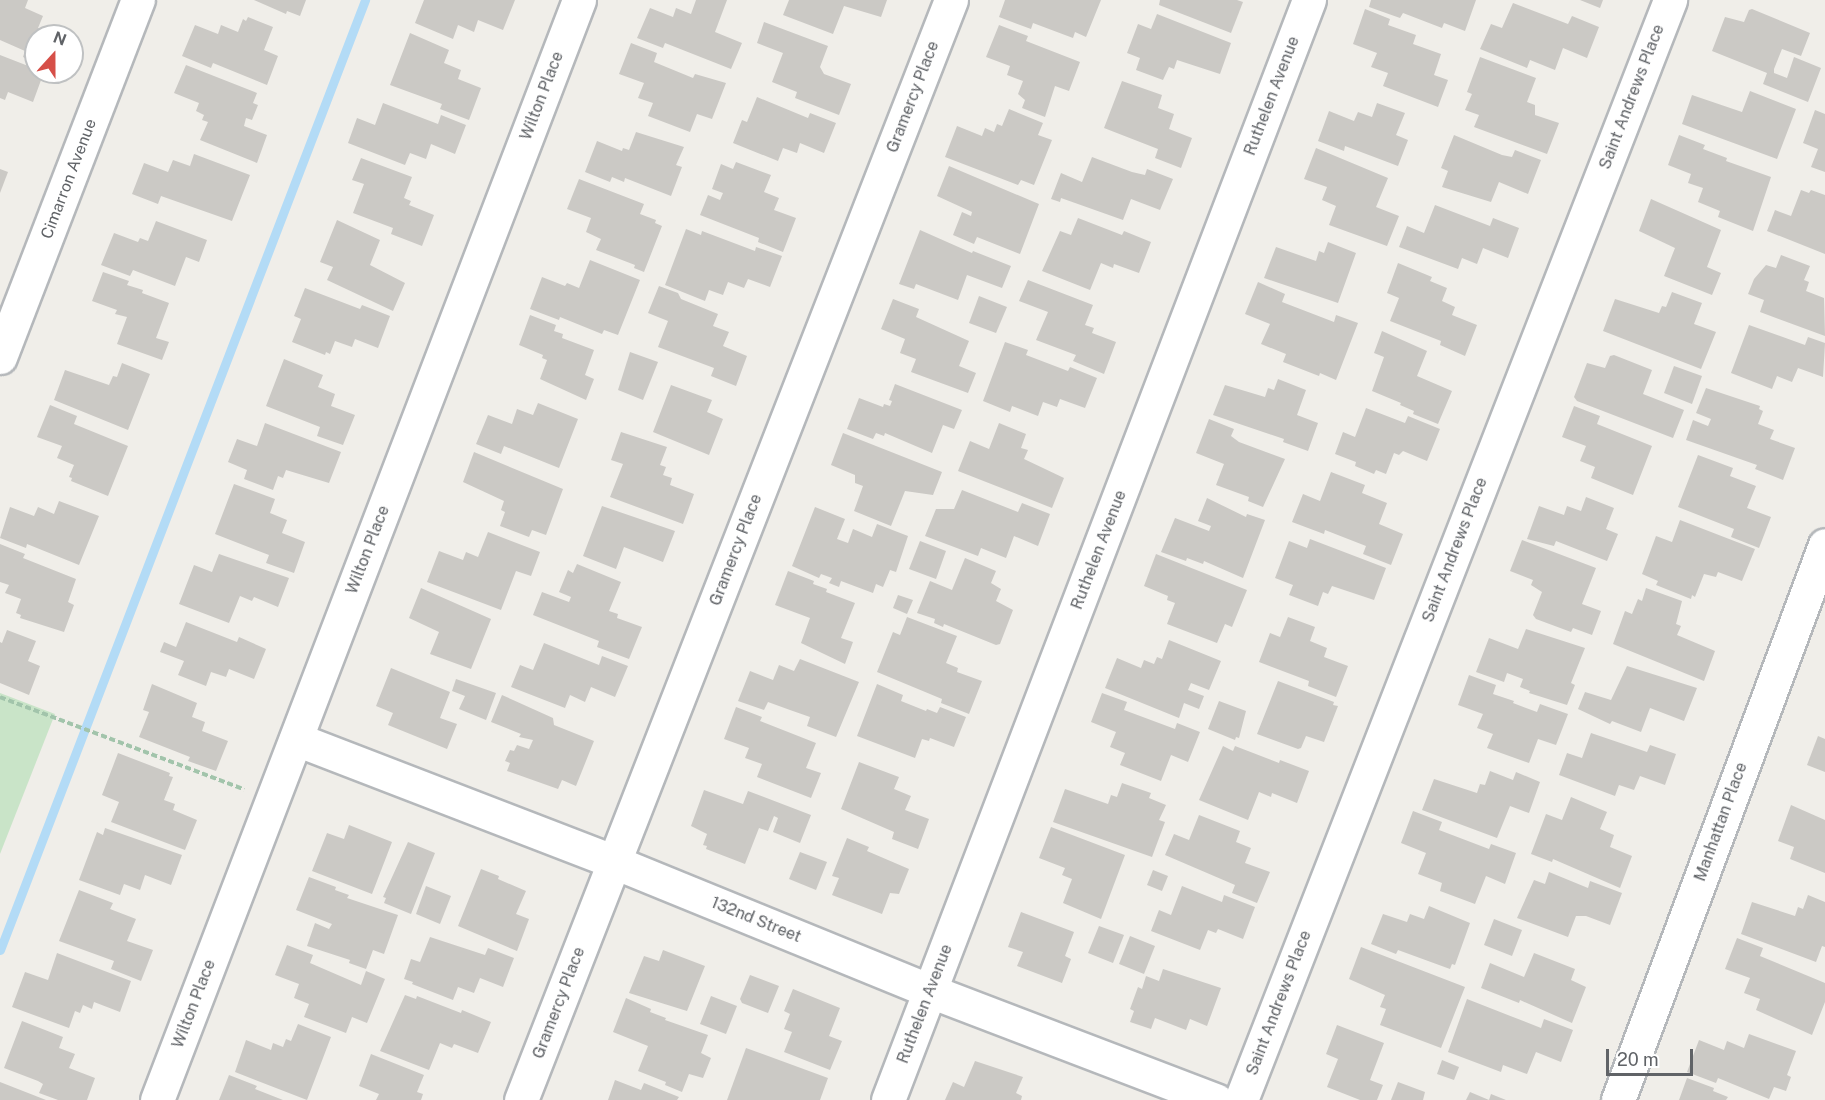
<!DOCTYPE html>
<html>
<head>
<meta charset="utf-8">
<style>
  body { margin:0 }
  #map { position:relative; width:1825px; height:1100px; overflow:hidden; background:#f0eee9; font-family:"Public Sans",sans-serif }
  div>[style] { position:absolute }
  .green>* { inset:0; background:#c9e4c8 }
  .stream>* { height:9px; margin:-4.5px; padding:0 4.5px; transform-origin:4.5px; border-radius:4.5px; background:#b3dbf6 }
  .building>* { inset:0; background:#cbc9c5 }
  .path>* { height:4px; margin-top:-2px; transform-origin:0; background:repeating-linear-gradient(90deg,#a2c4ab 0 6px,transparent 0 9px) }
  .roads { filter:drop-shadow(2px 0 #b5b8bb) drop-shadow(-2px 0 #b5b8bb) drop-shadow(0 2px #b5b8bb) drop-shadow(0 -2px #b5b8bb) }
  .minor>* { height:33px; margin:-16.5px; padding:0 16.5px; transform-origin:16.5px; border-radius:16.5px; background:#fff }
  span { translate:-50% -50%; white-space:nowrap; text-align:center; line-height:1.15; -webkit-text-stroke:4.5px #fff; paint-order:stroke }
  .street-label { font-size:16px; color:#606367 }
  .north { position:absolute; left:24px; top:24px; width:60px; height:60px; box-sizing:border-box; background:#fff; border:2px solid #bfc1c2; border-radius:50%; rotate:21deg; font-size:16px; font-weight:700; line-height:24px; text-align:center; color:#606367 }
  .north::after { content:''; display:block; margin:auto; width:21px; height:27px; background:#d64f48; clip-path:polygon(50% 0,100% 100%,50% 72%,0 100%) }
  .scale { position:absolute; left:1606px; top:1049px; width:87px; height:27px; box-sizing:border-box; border:3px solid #606367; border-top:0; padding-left:8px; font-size:18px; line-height:21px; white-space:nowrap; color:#606367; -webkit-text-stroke:4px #fff; paint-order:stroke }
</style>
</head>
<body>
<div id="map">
  <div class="green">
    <div style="clip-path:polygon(0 693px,55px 714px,0 854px)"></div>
  </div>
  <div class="stream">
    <div style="left:0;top:950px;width:1018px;rotate:-68.98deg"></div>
  </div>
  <div class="building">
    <div style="clip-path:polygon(0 0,28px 0,25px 8px,43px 16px,38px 28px,59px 36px,36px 36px,36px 63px,23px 57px,25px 51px,0 40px)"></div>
    <div style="clip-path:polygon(254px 0,306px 0,300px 16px,287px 11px,286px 14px)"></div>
    <div style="clip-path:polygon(424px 0,515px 0,503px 30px,478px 20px,474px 32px,458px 25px,453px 39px,415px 23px)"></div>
    <div style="clip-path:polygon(696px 0,727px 0,715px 32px,742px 43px,731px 69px,665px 43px,663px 48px,637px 38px,650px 8px,673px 17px,676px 8px,691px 14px)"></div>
    <div style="clip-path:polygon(789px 0,887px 0,881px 17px,844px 6px,833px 34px,783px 15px)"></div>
    <div style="clip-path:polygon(1005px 0,1101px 0,1086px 37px,1075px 32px,1073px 38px,1033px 23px,1031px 29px,999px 17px)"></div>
    <div style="clip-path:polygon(1160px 0,1237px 0,1243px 2px,1231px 33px,1159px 5px)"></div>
    <div style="clip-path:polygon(1371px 0,1476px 0,1465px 31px,1444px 23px,1442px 28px,1403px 13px,1400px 18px,1369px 7px)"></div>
    <div style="clip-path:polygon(1580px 0,1603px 0,1600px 8px)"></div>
    <div style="clip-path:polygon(1513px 3px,1568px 24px,1572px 16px,1599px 27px,1587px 58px,1563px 48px,1555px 70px,1530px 60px,1527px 68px,1480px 49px,1491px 24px,1502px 28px)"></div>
    <div style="clip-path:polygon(1365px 9px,1390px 19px,1388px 25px,1416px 35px,1413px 44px,1441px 54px,1434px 75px,1448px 80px,1438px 107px,1383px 86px,1388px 73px,1371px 67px,1377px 53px,1353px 44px)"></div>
    <div style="clip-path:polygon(1752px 9px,1810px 33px,1801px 56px,1782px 49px,1774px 69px,1774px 73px,1787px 78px,1794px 57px,1821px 68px,1808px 102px,1763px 84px,1767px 73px,1712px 51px,1725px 17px,1744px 22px,1749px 10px)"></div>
    <div style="clip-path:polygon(1157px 14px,1231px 43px,1220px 74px,1177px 60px,1174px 69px,1169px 67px,1163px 80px,1136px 70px,1140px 58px,1127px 53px,1138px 24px,1151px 29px)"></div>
    <div style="clip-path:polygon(248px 17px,273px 27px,264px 50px,278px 56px,267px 85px,213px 63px,211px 68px,182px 56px,195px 25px,218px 34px,221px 25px,238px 32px,243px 19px,246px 21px)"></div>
    <div style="clip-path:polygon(764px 22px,828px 46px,820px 67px,824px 74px,851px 84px,839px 115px,795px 98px,797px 92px,772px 82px,783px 53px,757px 43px)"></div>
    <div style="clip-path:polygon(999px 25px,1028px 36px,1026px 41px,1080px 62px,1069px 91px,1055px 86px,1045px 117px,1022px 108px,1025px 100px,1018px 94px,1023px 81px,1007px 75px,1010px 66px,986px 57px)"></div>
    <div style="clip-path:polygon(410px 33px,449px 50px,444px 63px,461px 70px,458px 79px,481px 88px,469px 120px,440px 109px,442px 104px,390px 85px)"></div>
    <div style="clip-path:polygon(631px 43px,657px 53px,654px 62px,693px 78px,695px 74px,726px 83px,712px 119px,697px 114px,690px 132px,648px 116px,653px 103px,638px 98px,644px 83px,619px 74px)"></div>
    <div style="clip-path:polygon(0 55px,36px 69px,36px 72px,44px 72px,33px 102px,8px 92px,5px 100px,0 98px)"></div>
    <div style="clip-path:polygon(1480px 57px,1536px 78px,1527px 102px,1535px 105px,1535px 115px,1559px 123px,1547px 154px,1474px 127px,1479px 115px,1465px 110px,1472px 94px,1467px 92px)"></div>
    <div style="clip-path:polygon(186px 65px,257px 93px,253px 103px,258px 105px,252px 120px,246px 118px,244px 126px,267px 135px,257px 163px,200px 140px,208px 122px,202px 120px,204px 115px,196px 111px,199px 103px,174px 93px)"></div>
    <div style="clip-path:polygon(1122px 81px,1162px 95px,1158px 108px,1174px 114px,1169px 129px,1192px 138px,1181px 168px,1155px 158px,1158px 149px,1104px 128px)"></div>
    <div style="clip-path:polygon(1750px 91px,1796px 109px,1777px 159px,1682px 124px,1692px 95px,1742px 112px)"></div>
    <div style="clip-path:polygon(757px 97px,808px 118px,810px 113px,836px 123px,824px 153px,800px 143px,797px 153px,783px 148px,778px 161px,733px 143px,742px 120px,747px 122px)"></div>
    <div style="clip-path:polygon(383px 103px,438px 124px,441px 115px,466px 125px,455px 154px,431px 144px,426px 159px,410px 153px,405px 165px,348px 143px,357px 118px,375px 125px)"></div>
    <div style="clip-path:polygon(1377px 103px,1405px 113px,1396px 135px,1408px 140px,1398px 166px,1345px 146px,1344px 151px,1318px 141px,1329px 111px,1354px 121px,1358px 112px,1372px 117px)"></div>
    <div style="clip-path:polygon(1009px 109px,1043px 123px,1038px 135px,1052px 140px,1034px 185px,1021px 180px,1018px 185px,945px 157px,957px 126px,982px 136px,985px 128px,994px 132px,997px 124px,1002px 126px)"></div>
    <div style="clip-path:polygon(1815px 110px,1825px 114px,1825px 172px,1811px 167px,1818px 149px,1803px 143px)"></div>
    <div style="clip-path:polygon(636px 132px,684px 147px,676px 165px,682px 167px,671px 196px,625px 178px,624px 182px,612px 177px,610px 182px,585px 172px,597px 141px,622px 151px,623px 148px,629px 150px)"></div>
    <div style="clip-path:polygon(1454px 135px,1502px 155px,1512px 157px,1515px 150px,1541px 160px,1528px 194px,1499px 182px,1491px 202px,1442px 187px,1448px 171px,1441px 168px)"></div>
    <div style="clip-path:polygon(1679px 135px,1705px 145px,1703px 149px,1727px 158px,1726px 161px,1771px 177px,1753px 231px,1718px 217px,1720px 211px,1698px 202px,1703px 188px,1688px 183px,1691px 174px,1668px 165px)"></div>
    <div style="clip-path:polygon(1316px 148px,1388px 178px,1376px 207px,1399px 216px,1387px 246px,1329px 225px,1336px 206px,1322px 200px,1327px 187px,1304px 179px)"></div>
    <div style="clip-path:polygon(194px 154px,250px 175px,232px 221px,161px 196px,158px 204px,132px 194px,144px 163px,168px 172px,173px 160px,190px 166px)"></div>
    <div style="clip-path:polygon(1092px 157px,1132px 172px,1145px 175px,1147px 169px,1173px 179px,1160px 210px,1131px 199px,1123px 220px,1061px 198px,1060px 202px,1051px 199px,1061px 173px,1082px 182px)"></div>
    <div style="clip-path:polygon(361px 158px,412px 177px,404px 198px,411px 201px,409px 205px,434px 215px,422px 246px,391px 234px,393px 228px,353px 213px,364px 184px,352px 180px)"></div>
    <div style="clip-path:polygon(736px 162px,771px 175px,764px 192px,779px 198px,774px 210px,796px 218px,783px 252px,758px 242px,759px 238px,700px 215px,708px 195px,720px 200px,723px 193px,712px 189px,721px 164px,733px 169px)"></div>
    <div style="clip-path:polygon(949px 166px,1039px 204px,1020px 254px,977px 237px,974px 244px,953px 235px,962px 212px,971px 216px,972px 212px,937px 196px)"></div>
    <div style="clip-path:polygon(0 169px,8px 172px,0 193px)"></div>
    <div style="clip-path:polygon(579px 179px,644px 204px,640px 214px,656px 220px,655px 223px,662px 226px,644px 272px,634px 268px,635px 265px,596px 250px,601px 239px,586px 232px,591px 218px,567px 209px)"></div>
    <div style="clip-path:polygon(1801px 190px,1809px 193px,1811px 190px,1825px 195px,1825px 254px,1767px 231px,1775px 210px,1791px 216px)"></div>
    <div style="clip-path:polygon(1651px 199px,1721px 230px,1707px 267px,1721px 273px,1712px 295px,1664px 276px,1675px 248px,1639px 231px)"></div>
    <div style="clip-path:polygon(1435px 205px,1490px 226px,1493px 218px,1519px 228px,1508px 258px,1483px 248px,1477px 264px,1462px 258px,1458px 269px,1399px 247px,1407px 226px,1424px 233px)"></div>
    <div style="clip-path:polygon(1078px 218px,1122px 235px,1124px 231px,1151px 242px,1139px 273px,1114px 264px,1113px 268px,1101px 263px,1090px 290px,1042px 271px,1060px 231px,1071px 235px)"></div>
    <div style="clip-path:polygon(337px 220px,380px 240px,370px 265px,405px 283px,393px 311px,327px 280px,333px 267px,320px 262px)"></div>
    <div style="clip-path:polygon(156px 221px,207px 240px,199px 262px,186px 257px,175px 286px,133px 270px,130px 276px,101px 265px,114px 233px,138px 242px,140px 238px,148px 241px)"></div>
    <div style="clip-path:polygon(686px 229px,701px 235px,702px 231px,755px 251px,756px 247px,782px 256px,770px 287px,748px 279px,744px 288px,728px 282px,723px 295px,709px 290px,705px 301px,665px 285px)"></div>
    <div style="clip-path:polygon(920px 230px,972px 253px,973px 251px,1011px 266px,1002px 288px,967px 275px,958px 300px,916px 284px,914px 289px,899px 284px)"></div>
    <div style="clip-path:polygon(1328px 242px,1356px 253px,1338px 303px,1264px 278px,1276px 247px,1316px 261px,1319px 251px,1324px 253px)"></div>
    <div style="clip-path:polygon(1781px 255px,1810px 266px,1804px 280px,1809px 282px,1806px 291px,1824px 298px,1825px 336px,1760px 312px,1764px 300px,1748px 294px,1754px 279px,1766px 265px,1776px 268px)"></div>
    <div style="clip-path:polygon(590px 260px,640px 280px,618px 335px,604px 330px,602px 334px,560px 317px,559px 320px,530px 309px,542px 277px,565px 286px,567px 283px,579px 288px)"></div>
    <div style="clip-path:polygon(1398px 263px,1432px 277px,1430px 281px,1447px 288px,1442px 301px,1455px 307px,1452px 315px,1477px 325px,1465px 356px,1440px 345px,1441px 341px,1390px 321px,1399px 298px,1387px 293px)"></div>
    <div style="clip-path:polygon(103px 272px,129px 281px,127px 285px,143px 290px,142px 293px,169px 303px,156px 338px,169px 342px,162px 360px,117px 344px,127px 317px,115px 314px,117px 310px,92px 301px)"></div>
    <div style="clip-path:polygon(1028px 280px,1093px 305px,1085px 325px,1094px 328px,1092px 333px,1116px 342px,1104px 374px,1073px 361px,1076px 355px,1036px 340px,1048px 312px,1019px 301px)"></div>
    <div style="clip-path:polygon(1258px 282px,1285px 294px,1282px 302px,1334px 322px,1336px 315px,1358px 323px,1336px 380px,1320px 373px,1319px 376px,1283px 362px,1286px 354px,1261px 344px,1270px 324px,1245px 314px)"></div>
    <div style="clip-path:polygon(659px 286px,678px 293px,681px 299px,718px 314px,713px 326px,729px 332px,723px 346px,747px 356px,736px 386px,711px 376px,714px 368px,658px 347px,668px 321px,648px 313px)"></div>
    <div style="clip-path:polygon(305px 288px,360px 309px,362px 305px,390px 316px,378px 348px,355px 339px,352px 347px,335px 341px,330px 354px,326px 352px,325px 355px,292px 342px,301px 319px,294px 316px)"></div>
    <div style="clip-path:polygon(1672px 292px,1702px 303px,1694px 324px,1716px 332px,1701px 369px,1603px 331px,1615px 299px,1659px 313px,1662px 306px,1666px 307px)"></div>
    <div style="clip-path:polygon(979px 296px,1007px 307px,996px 333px,969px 323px)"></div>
    <div style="clip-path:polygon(893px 299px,919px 309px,916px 317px,969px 341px,959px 366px,976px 373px,968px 393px,911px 372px,916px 359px,900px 353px,905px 339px,881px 329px)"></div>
    <div style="clip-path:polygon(530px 315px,556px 325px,554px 331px,563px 334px,562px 338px,594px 350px,585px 375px,594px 379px,586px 400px,540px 379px,547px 360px,542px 358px,543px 355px,519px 345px)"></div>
    <div style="clip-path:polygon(1749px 325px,1805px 345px,1808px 337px,1825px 343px,1823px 377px,1798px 368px,1792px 382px,1777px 376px,1772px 389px,1731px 373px)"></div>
    <div style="clip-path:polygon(1382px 331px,1427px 351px,1417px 376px,1452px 391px,1438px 424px,1413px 414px,1414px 411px,1400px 405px,1401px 403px,1372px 391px,1384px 357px,1374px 353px)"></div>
    <div style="clip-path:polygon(1005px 342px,1028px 350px,1026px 355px,1068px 371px,1070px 367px,1097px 378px,1085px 408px,1060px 399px,1057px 407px,1043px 402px,1038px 416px,1012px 406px,1010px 412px,983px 401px)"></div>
    <div style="clip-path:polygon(630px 352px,658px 362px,643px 400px,618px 390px)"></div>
    <div style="clip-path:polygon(1614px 355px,1652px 370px,1643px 394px,1684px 410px,1673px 438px,1577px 401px,1574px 397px,1587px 363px,1605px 368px,1610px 356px)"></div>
    <div style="clip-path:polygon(284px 359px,323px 375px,318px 387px,335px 394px,331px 406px,355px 415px,343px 445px,317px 436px,320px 427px,266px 406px)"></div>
    <div style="clip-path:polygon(122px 363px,150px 374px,128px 430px,54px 400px,65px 370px,109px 385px,113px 376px,117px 377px)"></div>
    <div style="clip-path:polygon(1674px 366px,1702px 376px,1692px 404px,1664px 393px)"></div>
    <div style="clip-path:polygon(1278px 379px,1306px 390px,1297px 415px,1318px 423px,1308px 451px,1283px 442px,1284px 439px,1213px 415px,1225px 385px,1265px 397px,1268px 388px,1274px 390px)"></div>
    <div style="clip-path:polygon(895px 384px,962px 410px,954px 429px,943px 425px,932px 453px,885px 433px,884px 436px,876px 433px,873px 439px,847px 429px,859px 398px,883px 407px,884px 404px,890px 406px,892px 401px,889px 400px)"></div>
    <div style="clip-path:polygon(671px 385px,712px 400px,707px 412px,723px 419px,709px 455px,653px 432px)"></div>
    <div style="clip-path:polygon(1706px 388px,1760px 406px,1759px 409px,1763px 411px,1758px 424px,1774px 430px,1770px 439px,1795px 448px,1783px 480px,1755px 469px,1757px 465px,1686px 440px,1693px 420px,1708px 426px,1711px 419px,1696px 413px)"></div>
    <div style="clip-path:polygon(538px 403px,578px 419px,559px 468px,504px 446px,501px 454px,476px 444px,488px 415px,512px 424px,517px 409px,533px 415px)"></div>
    <div style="clip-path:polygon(50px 405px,77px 416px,74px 424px,128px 446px,108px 496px,71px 481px,72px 478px,69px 477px,74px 465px,57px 458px,62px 446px,37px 437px)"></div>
    <div style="clip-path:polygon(1574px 406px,1600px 416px,1597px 424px,1652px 446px,1633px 495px,1591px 478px,1595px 467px,1580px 461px,1586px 446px,1562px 437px)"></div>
    <div style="clip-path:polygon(1366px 408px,1405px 423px,1408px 416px,1440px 429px,1427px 461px,1403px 451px,1399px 455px,1394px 453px,1386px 474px,1376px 470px,1374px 474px,1355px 466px,1356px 462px,1335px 454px,1343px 432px,1355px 437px)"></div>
    <div style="clip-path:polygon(1209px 419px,1234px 429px,1231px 436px,1239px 442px,1285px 459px,1263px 507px,1248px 501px,1249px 497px,1216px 485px,1224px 464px,1196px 453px)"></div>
    <div style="clip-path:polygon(265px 423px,341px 452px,329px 483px,286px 470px,283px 478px,278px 476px,273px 490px,244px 479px,247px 470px,228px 462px,237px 439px,257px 446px)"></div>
    <div style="clip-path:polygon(999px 423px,1026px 434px,1021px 448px,1028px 450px,1024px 459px,1064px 478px,1052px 508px,958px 471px,970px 441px,989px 449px)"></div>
    <div style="clip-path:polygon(621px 432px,667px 447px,660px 465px,666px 467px,663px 475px,672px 478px,670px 485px,694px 494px,683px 524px,610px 497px,623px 464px,611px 460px)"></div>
    <div style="clip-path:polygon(843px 433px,942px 472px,933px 495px,905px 491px,891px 526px,854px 511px,863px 486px,855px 483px,855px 475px,831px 465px)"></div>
    <div style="clip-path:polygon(474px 452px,563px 489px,546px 535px,532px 530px,529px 537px,500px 526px,505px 512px,501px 510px,504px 501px,463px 482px)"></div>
    <div style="clip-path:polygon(1698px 455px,1733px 468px,1730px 476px,1756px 486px,1747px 508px,1771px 517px,1759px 548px,1731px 537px,1734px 529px,1678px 507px)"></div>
    <div style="clip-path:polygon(1331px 472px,1365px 485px,1362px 493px,1387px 503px,1379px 524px,1403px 534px,1391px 565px,1363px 554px,1366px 546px,1325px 530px,1324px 534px,1292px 522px,1303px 494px,1320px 501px)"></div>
    <div style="clip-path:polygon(234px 484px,275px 499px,270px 513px,287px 520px,282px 533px,305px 542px,294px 573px,266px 563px,269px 555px,215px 534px)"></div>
    <div style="clip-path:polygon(962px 490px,1018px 512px,1022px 503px,1050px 514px,1038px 546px,1014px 536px,1006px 558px,981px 548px,978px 556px,925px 536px,936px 509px,954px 509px)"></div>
    <div style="clip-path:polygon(1586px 497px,1614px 508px,1606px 529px,1618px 534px,1607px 561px,1556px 541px,1554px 546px,1527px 539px,1539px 506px,1564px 515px,1567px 506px,1581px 511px)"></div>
    <div style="clip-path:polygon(1207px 498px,1246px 517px,1247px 514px,1265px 520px,1243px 578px,1204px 561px,1203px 564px,1187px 558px,1186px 561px,1161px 552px,1175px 518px,1209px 531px,1211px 526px,1198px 521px)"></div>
    <div style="clip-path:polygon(59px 501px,99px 516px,79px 565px,27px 544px,26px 548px,0 538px,10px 507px,34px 516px,38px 507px,54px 514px)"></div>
    <div style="clip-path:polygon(602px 506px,675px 531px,663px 562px,624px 547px,616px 569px,583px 556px)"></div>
    <div style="clip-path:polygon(815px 507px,845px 519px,837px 539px,848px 543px,853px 529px,872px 537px,877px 524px,908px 536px,896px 572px,890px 570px,883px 587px,876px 584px,873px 593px,841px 581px,839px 587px,829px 583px,832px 578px,821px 574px,819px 578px,792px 566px)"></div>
    <div style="clip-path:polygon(1680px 520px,1755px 549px,1742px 581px,1718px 572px,1716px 577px,1704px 574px,1695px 597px,1692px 595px,1691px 599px,1656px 585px,1658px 581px,1642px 574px,1656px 536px,1672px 542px)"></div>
    <div style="clip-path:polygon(488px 532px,540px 552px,531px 576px,516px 571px,501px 610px,427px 582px,439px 551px,463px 560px,466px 552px,478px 557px)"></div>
    <div style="clip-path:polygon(1310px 539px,1386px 568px,1374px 600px,1332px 586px,1328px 594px,1323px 592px,1318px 606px,1289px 595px,1293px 585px,1275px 578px,1289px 541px,1307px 548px)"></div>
    <div style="clip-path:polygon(1522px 540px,1596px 568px,1582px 604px,1601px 611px,1592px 635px,1573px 628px,1571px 632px,1536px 619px,1533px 615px,1542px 592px,1531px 585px,1533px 580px,1510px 571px)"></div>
    <div style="clip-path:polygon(920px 541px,946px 551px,936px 579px,909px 569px)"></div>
    <div style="clip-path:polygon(0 544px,25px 554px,23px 558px,76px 579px,68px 602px,74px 605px,64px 632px,20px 618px,21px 615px,16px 613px,21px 599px,5px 593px,9px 585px,0 582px)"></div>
    <div style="clip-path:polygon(219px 554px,289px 578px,278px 607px,254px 597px,252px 601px,240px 596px,229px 623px,179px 604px,194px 565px,212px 572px)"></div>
    <div style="clip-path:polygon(1156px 554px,1247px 590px,1232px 627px,1225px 624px,1217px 643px,1167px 624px,1175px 603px,1167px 600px,1168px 596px,1144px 586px)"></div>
    <div style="clip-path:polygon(965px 558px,996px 571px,991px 583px,1001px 589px,996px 601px,1013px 610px,1000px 644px,996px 645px,944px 624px,943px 627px,934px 623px,935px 619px,917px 613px,930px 581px,952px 590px)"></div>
    <div style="clip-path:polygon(577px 564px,621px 582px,609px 611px,618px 614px,617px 618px,642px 627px,629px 659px,597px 647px,599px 641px,533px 615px,542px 592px,569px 602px,571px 597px,559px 592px,568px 570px,573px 573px)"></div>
    <div style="clip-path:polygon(788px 571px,814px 581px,813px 584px,827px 589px,826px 592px,855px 603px,841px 638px,853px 642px,845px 664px,801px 643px,810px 618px,775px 605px)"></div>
    <div style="clip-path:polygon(421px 588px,491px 619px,471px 669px,430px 654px,439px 632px,409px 618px)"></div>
    <div style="clip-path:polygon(1646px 588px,1682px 601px,1676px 624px,1681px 626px,1677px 635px,1715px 651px,1704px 681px,1613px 644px,1625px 611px,1632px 614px,1638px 599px,1642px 601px)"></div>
    <div style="clip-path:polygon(898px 595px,913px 600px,907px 614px,893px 608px)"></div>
    <div style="clip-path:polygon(907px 617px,957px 636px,946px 663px,958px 668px,957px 672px,982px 681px,969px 714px,941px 703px,942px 699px,877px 672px,893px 632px,900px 635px)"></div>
    <div style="clip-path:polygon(1288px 617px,1315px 627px,1310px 641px,1327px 648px,1324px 657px,1348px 666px,1336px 697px,1308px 686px,1309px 681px,1259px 662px,1270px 633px,1280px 637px)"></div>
    <div style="clip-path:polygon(186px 622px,237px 642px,239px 637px,266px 649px,254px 679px,229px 669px,226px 677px,211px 672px,206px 686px,178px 675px,184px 661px,160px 652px,164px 642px,176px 647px)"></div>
    <div style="clip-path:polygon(1526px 629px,1585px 648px,1571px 683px,1575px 685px,1567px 705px,1529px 693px,1530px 691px,1520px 687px,1523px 679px,1507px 673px,1504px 682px,1476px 672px,1489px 638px,1518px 649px)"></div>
    <div style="clip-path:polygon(7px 630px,36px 641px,28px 661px,40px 666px,29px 695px,0 683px,0 642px,2px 643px)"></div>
    <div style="clip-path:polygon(1169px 640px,1221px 661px,1209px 690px,1191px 683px,1188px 690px,1204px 696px,1199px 709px,1184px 703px,1179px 718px,1105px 688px,1117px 658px,1141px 668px,1144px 660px,1154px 664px,1157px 657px,1162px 659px)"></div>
    <div style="clip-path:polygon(544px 643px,599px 665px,602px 656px,628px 666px,615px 697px,591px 687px,585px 702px,570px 695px,565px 708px,511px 687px,520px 665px,533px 670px)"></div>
    <div style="clip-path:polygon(800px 659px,859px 682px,836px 737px,807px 726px,810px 717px,790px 710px,768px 702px,764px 710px,738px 701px,750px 671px,773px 680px,779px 665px,794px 671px)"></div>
    <div style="clip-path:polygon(1627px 666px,1697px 688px,1684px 721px,1650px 708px,1641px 732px,1612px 721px,1610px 724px,1578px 709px,1585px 692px,1611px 700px)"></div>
    <div style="clip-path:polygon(391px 668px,450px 692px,440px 718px,457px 724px,447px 749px,388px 725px,393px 713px,376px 706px)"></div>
    <div style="clip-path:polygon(1469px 675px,1496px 685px,1493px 694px,1514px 701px,1513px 703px,1537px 712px,1540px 704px,1568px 714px,1556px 745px,1538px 739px,1529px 763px,1487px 748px,1493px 734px,1477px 728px,1483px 714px,1458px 705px)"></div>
    <div style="clip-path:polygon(456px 679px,496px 693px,486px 720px,459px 709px,465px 696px,452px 691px)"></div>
    <div style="clip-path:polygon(1278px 681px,1334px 702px,1333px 705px,1338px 706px,1324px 742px,1306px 736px,1301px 748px,1298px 749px,1257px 734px)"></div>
    <div style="clip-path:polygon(152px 684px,197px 703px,192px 717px,205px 722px,202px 731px,228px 741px,216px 771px,188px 761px,190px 757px,139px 737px,149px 712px,143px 710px)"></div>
    <div style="clip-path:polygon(877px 684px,903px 695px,901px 701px,926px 711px,927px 709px,937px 713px,940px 707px,966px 717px,954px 747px,930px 738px,929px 741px,922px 739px,915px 758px,857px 736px)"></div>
    <div style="clip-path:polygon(1102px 693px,1127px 702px,1124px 710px,1175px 729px,1177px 723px,1200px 732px,1188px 762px,1171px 755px,1161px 781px,1120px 765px,1125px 753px,1110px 747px,1116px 732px,1091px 722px)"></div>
    <div style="clip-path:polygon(502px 695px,553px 718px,554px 725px,594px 741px,576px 786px,562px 780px,558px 789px,507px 771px,510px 763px,505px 761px,510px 750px,514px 751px,517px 745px,529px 749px,533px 740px,519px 737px,521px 734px,491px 722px)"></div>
    <div style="clip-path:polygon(1219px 701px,1246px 711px,1239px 738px,1236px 737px,1235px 740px,1208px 729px)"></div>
    <div style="clip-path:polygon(736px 707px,762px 717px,760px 721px,816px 743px,806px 768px,821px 773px,811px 798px,757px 777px,762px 764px,745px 758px,749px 748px,724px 739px)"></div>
    <div style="clip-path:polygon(1591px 733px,1647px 752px,1650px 745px,1676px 754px,1665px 785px,1640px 776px,1634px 790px,1619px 785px,1615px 796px,1559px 775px,1567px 753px,1582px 758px)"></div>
    <div style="clip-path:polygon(1818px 736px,1825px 739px,1825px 772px,1807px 765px)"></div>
    <div style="clip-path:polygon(1223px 746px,1233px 751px,1235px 746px,1279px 763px,1280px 760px,1309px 771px,1297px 803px,1272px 793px,1271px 797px,1259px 792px,1248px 820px,1199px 800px)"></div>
    <div style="clip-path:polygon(118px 753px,170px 773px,169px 776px,173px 777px,164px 800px,175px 804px,173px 810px,197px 820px,185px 850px,111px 822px,119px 802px,102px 795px)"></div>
    <div style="clip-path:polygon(859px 762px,899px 777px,894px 789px,911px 796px,905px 810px,929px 819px,918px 849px,892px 839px,894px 832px,841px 809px)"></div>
    <div style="clip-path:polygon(1490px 771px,1513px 780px,1516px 772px,1540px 782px,1529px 813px,1510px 806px,1497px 838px,1422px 810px,1434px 779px,1477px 793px,1480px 784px,1485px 785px)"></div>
    <div style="clip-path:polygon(1122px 783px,1151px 793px,1149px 798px,1166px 805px,1159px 820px,1165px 822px,1152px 857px,1053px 822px,1065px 789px,1108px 804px,1111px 795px,1117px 797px)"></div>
    <div style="clip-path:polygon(704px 790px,743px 804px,748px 791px,811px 815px,800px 843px,773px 832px,778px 818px,774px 816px,768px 831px,759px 828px,745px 864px,706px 849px,707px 846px,703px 845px,707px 834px,691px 826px)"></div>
    <div style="clip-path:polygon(1571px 797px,1607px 812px,1600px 829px,1614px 835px,1610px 847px,1632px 856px,1620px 888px,1553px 859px,1552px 862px,1531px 854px,1546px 814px,1562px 820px)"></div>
    <div style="clip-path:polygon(1791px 805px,1825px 820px,1825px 873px,1790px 859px,1794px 847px,1778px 841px)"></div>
    <div style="clip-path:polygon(1413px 811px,1442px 822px,1439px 830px,1489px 849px,1491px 844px,1516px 853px,1505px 884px,1486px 876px,1475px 904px,1440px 891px,1442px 883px,1418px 874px,1426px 853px,1401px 843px)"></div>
    <div style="clip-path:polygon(1199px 815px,1240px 831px,1236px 842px,1251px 848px,1245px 863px,1270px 872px,1257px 903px,1232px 893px,1235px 885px,1165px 855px,1174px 834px,1189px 840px)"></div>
    <div style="clip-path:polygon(349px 825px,392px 842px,372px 894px,312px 871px,327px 833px,344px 839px)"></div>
    <div style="clip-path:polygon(1051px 827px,1125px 855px,1101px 919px,1063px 903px,1072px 879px,1062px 875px,1065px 868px,1039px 858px)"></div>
    <div style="clip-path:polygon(105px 828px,182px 855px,171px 885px,145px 875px,140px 890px,124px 884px,120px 895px,79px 880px,97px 832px,103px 835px)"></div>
    <div style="clip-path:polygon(847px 838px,869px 847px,867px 851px,909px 869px,899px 894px,890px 893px,882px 914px,832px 895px,839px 878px,832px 876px)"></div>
    <div style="clip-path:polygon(408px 842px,435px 853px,411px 914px,384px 903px,386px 898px,383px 897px)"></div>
    <div style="clip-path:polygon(800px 852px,827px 862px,816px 890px,789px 879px)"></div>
    <div style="clip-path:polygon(481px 869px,499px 876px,498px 879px,526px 891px,516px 914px,529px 919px,517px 951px,458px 926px)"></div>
    <div style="clip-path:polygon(1153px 870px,1168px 876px,1162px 891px,1147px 885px)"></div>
    <div style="clip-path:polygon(1549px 872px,1588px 888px,1590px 881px,1622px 893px,1610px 925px,1586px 916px,1576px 916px,1568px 937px,1517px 918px,1534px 880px,1545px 884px)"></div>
    <div style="clip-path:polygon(309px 877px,336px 887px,335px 890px,349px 895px,347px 898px,398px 915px,384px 954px,373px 950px,366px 969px,349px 963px,350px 960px,307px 946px,315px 923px,329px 929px,332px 924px,296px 910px)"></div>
    <div style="clip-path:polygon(426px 886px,451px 896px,440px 924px,416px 914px)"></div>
    <div style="clip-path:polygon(1182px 886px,1222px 902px,1224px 895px,1255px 907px,1243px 939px,1218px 929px,1216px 933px,1208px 930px,1200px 950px,1151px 931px,1159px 910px,1171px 915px)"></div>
    <div style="clip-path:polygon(79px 890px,113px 903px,110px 909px,136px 919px,127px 941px,153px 950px,141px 981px,111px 969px,114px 961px,59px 941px)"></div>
    <div style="clip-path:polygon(1808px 895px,1825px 902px,1825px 947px,1822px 946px,1816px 962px,1741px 934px,1752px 902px,1795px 916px,1798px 907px,1803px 909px)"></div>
    <div style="clip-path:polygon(1429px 906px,1470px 923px,1455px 965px,1452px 964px,1450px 969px,1398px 950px,1396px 954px,1371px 944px,1383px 914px,1407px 922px,1410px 914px,1424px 919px)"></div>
    <div style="clip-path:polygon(1021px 912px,1074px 932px,1065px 956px,1071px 959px,1062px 983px,1017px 966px,1023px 952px,1008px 947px)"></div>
    <div style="clip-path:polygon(1494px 919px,1522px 930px,1512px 956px,1484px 945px)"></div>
    <div style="clip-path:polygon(1099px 926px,1124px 935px,1113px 963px,1088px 953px)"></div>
    <div style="clip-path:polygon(1130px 936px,1155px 946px,1144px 974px,1119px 964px)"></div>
    <div style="clip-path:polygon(430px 937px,485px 955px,488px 948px,514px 958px,503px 987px,480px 978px,474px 993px,458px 987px,453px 1000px,412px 984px,413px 982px,404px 979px,411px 959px,420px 962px)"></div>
    <div style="clip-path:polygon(1737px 938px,1763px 948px,1760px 956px,1825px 983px,1825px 1002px,1812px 1035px,1756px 1010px,1760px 999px,1744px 993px,1750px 978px,1725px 969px)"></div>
    <div style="clip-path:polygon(287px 945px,313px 955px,310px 963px,361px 985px,366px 971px,385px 979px,367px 1023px,352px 1017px,346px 1033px,304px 1017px,309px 1004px,294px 998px,299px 984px,275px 975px)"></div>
    <div style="clip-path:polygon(1361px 947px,1465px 987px,1441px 1048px,1380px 1025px,1386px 1009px,1380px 1007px,1385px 995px,1349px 979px)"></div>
    <div style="clip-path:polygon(663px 950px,705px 966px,687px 1011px,629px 993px,644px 956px,659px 961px)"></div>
    <div style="clip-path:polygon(57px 953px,131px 981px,120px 1012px,94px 1002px,92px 1009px,83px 1005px,80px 1013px,75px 1011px,69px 1028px,12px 1007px,25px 972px,48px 980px)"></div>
    <div style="clip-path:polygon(1534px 953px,1575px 969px,1571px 980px,1586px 987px,1572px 1023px,1520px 1000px,1519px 1003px,1481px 988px,1490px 963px,1524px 977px)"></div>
    <div style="clip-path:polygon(1163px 969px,1221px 988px,1207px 1026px,1190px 1019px,1186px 1030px,1155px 1018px,1151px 1029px,1130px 1022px,1134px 1011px,1130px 1009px,1138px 987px,1142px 989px,1146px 976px,1159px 981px)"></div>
    <div style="clip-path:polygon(750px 975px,779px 986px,768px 1013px,742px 1003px,740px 999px)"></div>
    <div style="clip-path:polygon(793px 989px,840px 1008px,829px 1036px,842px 1041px,830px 1070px,784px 1052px,792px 1032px,784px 1029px,790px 1014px,784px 1011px)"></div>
    <div style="clip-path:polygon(405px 995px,416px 999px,417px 996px,461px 1013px,462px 1010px,491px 1022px,478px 1053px,454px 1044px,452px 1048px,440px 1043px,429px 1070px,380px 1051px)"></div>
    <div style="clip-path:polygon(711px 996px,737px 1006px,726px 1034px,700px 1024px)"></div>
    <div style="clip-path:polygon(626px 998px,651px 1009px,650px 1012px,666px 1018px,665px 1020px,708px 1035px,701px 1053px,711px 1058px,703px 1078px,689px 1074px,682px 1092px,665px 1085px,666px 1082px,638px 1071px,648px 1046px,613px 1032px)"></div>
    <div style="clip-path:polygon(1467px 999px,1541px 1028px,1544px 1019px,1573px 1030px,1561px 1062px,1536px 1052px,1527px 1074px,1503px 1065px,1501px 1072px,1448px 1052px)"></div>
    <div style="clip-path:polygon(22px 1021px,63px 1037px,59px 1048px,75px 1054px,69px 1068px,95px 1078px,87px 1100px,58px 1100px,39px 1093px,43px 1084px,38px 1081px,4px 1068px)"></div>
    <div style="clip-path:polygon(298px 1024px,331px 1037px,307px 1100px,235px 1072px,246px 1040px,271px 1050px,273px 1043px,283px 1047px,286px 1039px,291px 1041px)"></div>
    <div style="clip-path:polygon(1337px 1025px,1384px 1043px,1370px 1080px,1383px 1085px,1377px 1100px,1360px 1100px,1327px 1087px,1338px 1059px,1326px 1054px)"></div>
    <div style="clip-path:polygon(1749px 1034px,1796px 1051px,1787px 1075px,1791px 1077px,1786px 1091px,1774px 1087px,1769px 1099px,1718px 1078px,1716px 1083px,1687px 1072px,1699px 1040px,1724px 1050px,1727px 1041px,1744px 1048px)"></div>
    <div style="clip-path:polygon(746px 1048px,828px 1078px,820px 1100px,727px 1100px)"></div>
    <div style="clip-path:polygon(371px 1054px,424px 1075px,417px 1092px,423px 1094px,421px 1100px,376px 1100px,379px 1094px,359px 1086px)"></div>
    <div style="clip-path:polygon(1442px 1060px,1459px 1067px,1454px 1080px,1437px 1074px)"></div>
    <div style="clip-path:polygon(975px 1061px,1023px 1077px,1016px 1093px,1022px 1096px,1021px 1100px,945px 1100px,953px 1082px,964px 1087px)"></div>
    <div style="clip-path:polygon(229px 1075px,257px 1086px,255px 1089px,283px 1100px,219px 1100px)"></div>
    <div style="clip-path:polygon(1687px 1078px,1714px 1088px,1713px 1091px,1728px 1097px,1726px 1100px,1679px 1100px)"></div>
    <div style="clip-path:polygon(615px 1080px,641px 1090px,644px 1083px,679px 1097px,677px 1100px,608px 1100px)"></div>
    <div style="clip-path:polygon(0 1082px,46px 1100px,0 1100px)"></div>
    <div style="clip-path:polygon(1398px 1082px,1425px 1092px,1423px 1100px,1391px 1100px)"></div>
    <div style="clip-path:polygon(1470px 1092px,1489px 1100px,1491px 1094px,1506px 1100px,1466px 1100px)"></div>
  </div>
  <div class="path">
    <div style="left:0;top:697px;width:261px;rotate:20.7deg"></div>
  </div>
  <div class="roads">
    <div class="minor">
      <div style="left:0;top:357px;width:383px;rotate:-68.9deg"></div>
      <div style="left:296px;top:739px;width:341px;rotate:21.1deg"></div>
      <div style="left:614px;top:862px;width:341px;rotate:22.2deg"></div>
      <div style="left:930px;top:991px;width:306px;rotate:20.9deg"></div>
      <div style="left:157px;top:1100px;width:1178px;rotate:-69.01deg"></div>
      <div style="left:521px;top:1100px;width:1181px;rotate:-68.65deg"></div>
      <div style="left:888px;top:1100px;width:1178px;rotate:-69.06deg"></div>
      <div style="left:1241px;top:1100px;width:1181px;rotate:-68.69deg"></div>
      <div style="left:1618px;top:1100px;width:592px;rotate:-69.55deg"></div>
    </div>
  </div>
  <div class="street-label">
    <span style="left:542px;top:96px;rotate:-69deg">Wilton Place</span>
    <span style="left:1272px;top:96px;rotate:-69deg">Ruthelen Avenue</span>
    <span style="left:913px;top:97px;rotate:-69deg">Gramercy Place</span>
    <span style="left:1632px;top:97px;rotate:-69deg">Saint Andrews Place</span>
    <span style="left:69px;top:179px;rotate:-69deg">Cimarron Avenue</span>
    <span style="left:368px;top:550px;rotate:-69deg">Wilton Place</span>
    <span style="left:736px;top:550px;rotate:-69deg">Gramercy Place</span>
    <span style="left:1099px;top:550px;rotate:-69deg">Ruthelen Avenue</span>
    <span style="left:1455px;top:550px;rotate:-69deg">Saint Andrews Place</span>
    <span style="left:1721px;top:822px;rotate:-70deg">Manhattan Place</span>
    <span style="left:756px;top:920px;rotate:22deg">132nd Street</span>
    <span style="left:559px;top:1003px;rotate:-69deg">Gramercy Place</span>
    <span style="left:1279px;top:1003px;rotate:-69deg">Saint Andrews Place</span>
    <span style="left:194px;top:1004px;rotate:-69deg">Wilton Place</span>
    <span style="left:925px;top:1004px;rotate:-69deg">Ruthelen Avenue</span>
  </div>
  <div class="north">N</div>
  <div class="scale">20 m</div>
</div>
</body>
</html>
